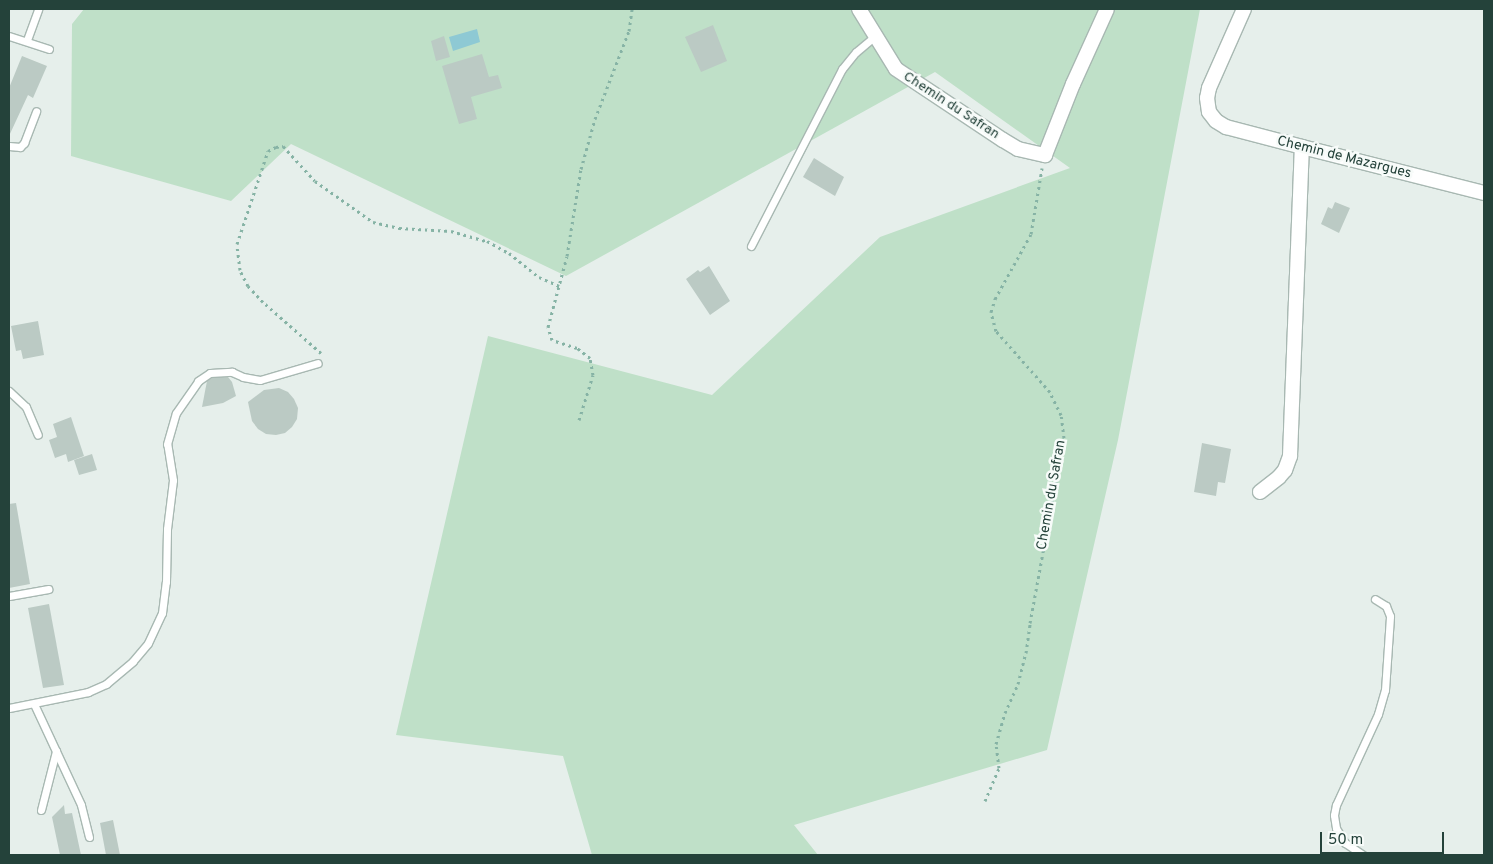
<!DOCTYPE html>
<html>
<head>
<meta charset="utf-8">
<style>
  body { margin:0 }
  #map { position:relative; width:1493px; height:864px; overflow:hidden; background:#e6efeb; font-family:Overpass,sans-serif }
  div>[style] { position:absolute }
  .green>* { inset:0; background:#bfe0c8 }
  .water>* { inset:0; background:#8ec9d4 }
  .building>* { inset:0; background:#bbcac4 }
  .path>* { height:3px; margin-top:-1.5px; transform-origin:0; background:repeating-linear-gradient(90deg,#86b3a5 0 2.5px,transparent 0 6.5px) }
  .roads { filter:drop-shadow(1px 0 #a8b8b2) drop-shadow(-1px 0 #a8b8b2) drop-shadow(0 1px #a8b8b2) drop-shadow(0 -1px #a8b8b2) }
  .lane>* { height:7px; margin:-3.5px; padding:0 3.5px; transform-origin:3.5px; border-radius:3.5px; background:#fff }
  .street>* { height:14px; margin:-7px; padding:0 7px; transform-origin:7px; border-radius:7px; background:#fff }
  span { translate:-50% -50%; white-space:nowrap; text-align:center; line-height:1.15; -webkit-text-stroke:5px #f7fbf9; paint-order:stroke }
  .street-label { font-size:14px; color:#24423a }
  .frame { position:absolute; inset:0; border:10px solid #24423a; pointer-events:none }
  .scale { position:absolute; left:1320px; top:832px; width:124px; height:22px; box-sizing:border-box; border:2px solid #24423a; border-top:0; padding-left:6px; font-size:15px; line-height:18px; white-space:nowrap; color:#24423a; -webkit-text-stroke:4px #f7fbf9; paint-order:stroke }
</style>
</head>
<body>
<div id="map">
  <div class="green">
    <div style="clip-path:polygon(84px 9px,1200px 9px,1118px 440px,1047px 750px,794px 825px,818px 855px,592px 855px,563px 756px,396px 735px,488px 336px,712px 395px,880px 237px,1070px 168px,935px 72px,566px 276px,291px 144px,231px 201px,71px 156px,72px 24px)"></div>
  </div>
  <div class="water">
    <div style="clip-path:polygon(477px 29px,480px 42px,453px 51px,449px 37px)"></div>
  </div>
  <div class="building">
    <div style="clip-path:polygon(713px 25px,727px 61px,701px 72px,685px 37px)"></div>
    <div style="clip-path:polygon(444px 36px,450px 57px,436px 61px,431px 41px)"></div>
    <div style="clip-path:polygon(482px 54px,489px 77px,498px 75px,502px 88px,471px 97px,477px 119px,459px 124px,442px 66px)"></div>
    <div style="clip-path:polygon(22px 56px,47px 66px,33px 98px,28px 95px,9px 136px,9px 88px)"></div>
    <div style="clip-path:polygon(814px 158px,844px 177px,835px 196px,803px 177px)"></div>
    <div style="clip-path:polygon(1335px 202px,1350px 208px,1339px 233px,1321px 224px,1328px 207px,1332px 209px)"></div>
    <div style="clip-path:polygon(709px 266px,730px 301px,710px 315px,686px 279px,698px 270px,700px 272px)"></div>
    <div style="clip-path:polygon(38px 321px,44px 355px,23px 359px,21px 350px,16px 351px,11px 326px)"></div>
    <div style="clip-path:polygon(228px 377px,232px 382px,236px 396px,223px 403px,202px 407px,207px 381px,212px 378px)"></div>
    <div style="clip-path:polygon(279px 388px,288px 392px,294px 399px,298px 408px,297px 419px,292px 427px,285px 433px,276px 435px,266px 434px,258px 429px,252px 421px,248px 402px,264px 390px)"></div>
    <div style="clip-path:polygon(71px 417px,84px 456px,68px 462px,66px 454px,55px 458px,49px 440px,57px 437px,53px 424px)"></div>
    <div style="clip-path:polygon(1202px 443px,1231px 449px,1225px 483px,1218px 482px,1216px 496px,1194px 492px)"></div>
    <div style="clip-path:polygon(92px 454px,97px 470px,79px 475px,74px 460px)"></div>
    <div style="clip-path:polygon(16px 503px,30px 584px,9px 588px,9px 504px)"></div>
    <div style="clip-path:polygon(49px 604px,64px 685px,43px 688px,28px 608px)"></div>
    <div style="clip-path:polygon(64px 805px,65px 814px,72px 813px,81px 855px,60px 855px,52px 817px)"></div>
    <div style="clip-path:polygon(113px 820px,120px 855px,106px 855px,100px 823px)"></div>
  </div>
  <div class="path">
    <div style="left:321px;top:353px;width:77px;rotate:-138.7deg"></div>
    <div style="left:263px;top:302px;width:22px;rotate:-133deg"></div>
    <div style="left:248px;top:286px;width:18px;rotate:-117deg"></div>
    <div style="left:240px;top:270px;width:26px;rotate:-97deg"></div>
    <div style="left:237px;top:244px;width:98px;rotate:-71.6deg"></div>
    <div style="left:268px;top:151px;width:9px;rotate:-27deg"></div>
    <div style="left:276px;top:147px;width:7px;rotate:-8deg"></div>
    <div style="left:283px;top:146px;width:47px;rotate:47.6deg"></div>
    <div style="left:315px;top:181px;width:71px;rotate:35.3deg"></div>
    <div style="left:373px;top:222px;width:27px;rotate:13deg"></div>
    <div style="left:399px;top:228px;width:52px;rotate:3.3deg"></div>
    <div style="left:451px;top:231px;width:37px;rotate:16deg"></div>
    <div style="left:487px;top:241px;width:25px;rotate:29deg"></div>
    <div style="left:509px;top:253px;width:38px;rotate:39deg"></div>
    <div style="left:539px;top:277px;width:22px;rotate:24deg"></div>
    <div style="left:579px;top:420px;width:47px;rotate:-72.7deg"></div>
    <div style="left:593px;top:375px;width:17px;rotate:-100deg"></div>
    <div style="left:590px;top:358px;width:16px;rotate:-142deg"></div>
    <div style="left:577px;top:348px;width:26px;rotate:-162deg"></div>
    <div style="left:552px;top:340px;width:14px;rotate:-107deg"></div>
    <div style="left:548px;top:327px;width:73px;rotate:-75deg"></div>
    <div style="left:567px;top:256px;width:88px;rotate:-80.9deg"></div>
    <div style="left:581px;top:169px;width:52px;rotate:-74.4deg"></div>
    <div style="left:595px;top:119px;width:94px;rotate:-68.9deg"></div>
    <div style="left:629px;top:31px;width:22px;rotate:-82deg"></div>
    <div style="left:985px;top:801px;width:36px;rotate:-67deg"></div>
    <div style="left:999px;top:768px;width:24px;rotate:-97deg"></div>
    <div style="left:996px;top:744px;width:32px;rotate:-74deg"></div>
    <div style="left:1005px;top:713px;width:32px;rotate:-66deg"></div>
    <div style="left:1018px;top:684px;width:32px;rotate:-76deg"></div>
    <div style="left:1026px;top:653px;width:30px;rotate:-82deg"></div>
    <div style="left:1030px;top:623px;width:188px;rotate:-79.6deg"></div>
    <div style="left:1064px;top:438px;width:23px;rotate:-97deg"></div>
    <div style="left:1061px;top:415px;width:25px;rotate:-116deg"></div>
    <div style="left:1050px;top:392px;width:81px;rotate:-131.5deg"></div>
    <div style="left:996px;top:331px;width:20px;rotate:-105deg"></div>
    <div style="left:991px;top:312px;width:14px;rotate:-73deg"></div>
    <div style="left:995px;top:299px;width:74px;rotate:-61deg"></div>
    <div style="left:1031px;top:234px;width:67px;rotate:-80.5deg"></div>
  </div>
  <div class="roads">
    <div class="lane">
      <div style="left:9px;top:36px;width:42px;rotate:18deg"></div>
      <div style="left:27px;top:40px;width:33px;rotate:-70deg"></div>
      <div style="left:9px;top:146px;width:11px;rotate:5deg"></div>
      <div style="left:20px;top:147px;width:6px;rotate:-45deg"></div>
      <div style="left:24px;top:143px;width:34px;rotate:-69deg"></div>
      <div style="left:751px;top:246px;width:199px;rotate:-62.8deg"></div>
      <div style="left:842px;top:69px;width:22px;rotate:-51deg"></div>
      <div style="left:856px;top:52px;width:25px;rotate:-40deg"></div>
      <div style="left:9px;top:391px;width:23px;rotate:43deg"></div>
      <div style="left:26px;top:407px;width:30px;rotate:67deg"></div>
      <div style="left:9px;top:596px;width:40px;rotate:-10deg"></div>
      <div style="left:34px;top:704px;width:111px;rotate:65deg"></div>
      <div style="left:81px;top:805px;width:33px;rotate:76deg"></div>
      <div style="left:9px;top:708px;width:81px;rotate:-11.4deg"></div>
      <div style="left:88px;top:692px;width:20px;rotate:-24deg"></div>
      <div style="left:106px;top:684px;width:35px;rotate:-40deg"></div>
      <div style="left:133px;top:661px;width:23px;rotate:-50deg"></div>
      <div style="left:148px;top:643px;width:33px;rotate:-65deg"></div>
      <div style="left:162px;top:613px;width:31px;rotate:-83deg"></div>
      <div style="left:166px;top:582px;width:53px;rotate:-88.9deg"></div>
      <div style="left:167px;top:529px;width:49px;rotate:-83deg"></div>
      <div style="left:173px;top:480px;width:36px;rotate:-99deg"></div>
      <div style="left:167px;top:444px;width:32px;rotate:-74deg"></div>
      <div style="left:176px;top:413px;width:39px;rotate:-55deg"></div>
      <div style="left:198px;top:381px;width:14px;rotate:-34deg"></div>
      <div style="left:210px;top:373px;width:22px;rotate:-3deg"></div>
      <div style="left:232px;top:372px;width:12px;rotate:24deg"></div>
      <div style="left:243px;top:377px;width:17px;rotate:10deg"></div>
      <div style="left:260px;top:380px;width:60px;rotate:-16.3deg"></div>
      <div style="left:41px;top:810px;width:61px;rotate:-75.7deg"></div>
      <div style="left:1363px;top:855px;width:22px;rotate:-146deg"></div>
      <div style="left:1345px;top:843px;width:17px;rotate:-121deg"></div>
      <div style="left:1336px;top:828px;width:13px;rotate:-99deg"></div>
      <div style="left:1334px;top:815px;width:10px;rotate:-79deg"></div>
      <div style="left:1336px;top:805px;width:100px;rotate:-65.2deg"></div>
      <div style="left:1378px;top:714px;width:25px;rotate:-74deg"></div>
      <div style="left:1385px;top:690px;width:74px;rotate:-86.1deg"></div>
      <div style="left:1390px;top:616px;width:11px;rotate:-112deg"></div>
      <div style="left:1386px;top:606px;width:13px;rotate:-148deg"></div>
    </div>
    <div class="street">
      <div style="left:859px;top:9px;width:70px;rotate:58.3deg"></div>
      <div style="left:896px;top:69px;width:128px;rotate:33.6deg"></div>
      <div style="left:1003px;top:140px;width:17px;rotate:31deg"></div>
      <div style="left:1018px;top:149px;width:28px;rotate:13deg"></div>
      <div style="left:1045px;top:155px;width:76px;rotate:-68.5deg"></div>
      <div style="left:1073px;top:84px;width:82px;rotate:-65.6deg"></div>
      <div style="left:1244px;top:9px;width:86px;rotate:113.9deg"></div>
      <div style="left:1209px;top:88px;width:10px;rotate:101deg"></div>
      <div style="left:1207px;top:98px;width:14px;rotate:82deg"></div>
      <div style="left:1209px;top:112px;width:11px;rotate:52deg"></div>
      <div style="left:1216px;top:121px;width:12px;rotate:31deg"></div>
      <div style="left:1226px;top:127px;width:79px;rotate:14.7deg"></div>
      <div style="left:1302px;top:147px;width:188px;rotate:14.2deg"></div>
      <div style="left:1260px;top:492px;width:24px;rotate:-38deg"></div>
      <div style="left:1279px;top:477px;width:9px;rotate:-49deg"></div>
      <div style="left:1285px;top:470px;width:15px;rotate:-70deg"></div>
      <div style="left:1290px;top:456px;width:309px;rotate:-87.8deg"></div>
    </div>
  </div>
  <div class="street-label">
    <span style="left:951px;top:106px;rotate:33deg">Chemin du Safran</span>
    <span style="left:1344px;top:158px;rotate:14deg">Chemin de Mazargues</span>
    <span style="left:1052px;top:495px;rotate:-80deg">Chemin du Safran</span>
  </div>
  <div class="frame"></div>
  <div class="scale">50 m</div>
</div>
</body>
</html>
